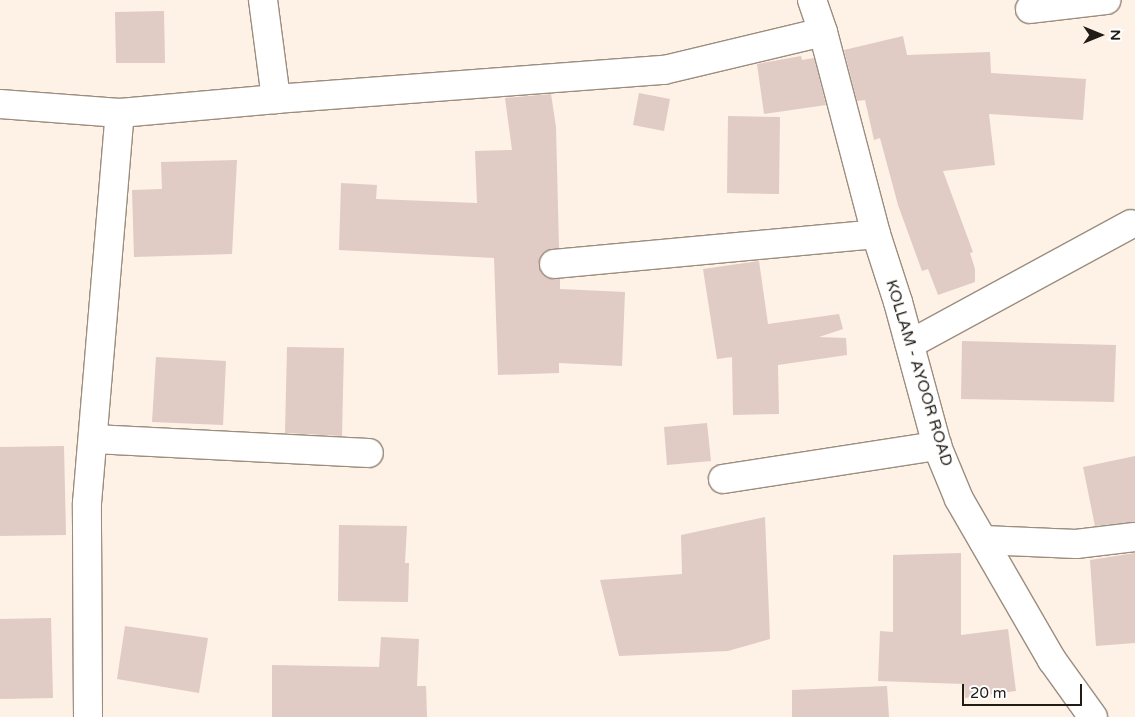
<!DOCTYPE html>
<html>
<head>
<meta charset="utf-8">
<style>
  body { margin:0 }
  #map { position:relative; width:1135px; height:717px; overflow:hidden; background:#fef1e5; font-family:"Varela Round",sans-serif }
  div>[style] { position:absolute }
  .building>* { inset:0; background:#e1cbc5 }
  .roads { filter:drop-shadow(1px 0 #9b8d7f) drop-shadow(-1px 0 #9b8d7f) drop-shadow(0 1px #9b8d7f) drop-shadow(0 -1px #9b8d7f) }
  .minor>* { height:28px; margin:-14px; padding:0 14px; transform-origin:14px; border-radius:14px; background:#fff }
  .major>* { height:28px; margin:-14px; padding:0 14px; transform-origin:14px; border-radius:14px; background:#fff }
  span { translate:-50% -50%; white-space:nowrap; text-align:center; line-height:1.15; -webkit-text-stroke:4px #fff; paint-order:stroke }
  .street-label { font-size:16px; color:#211c16 }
  .north { position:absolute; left:1075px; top:10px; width:50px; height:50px; -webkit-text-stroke:4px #fff; paint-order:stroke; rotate:90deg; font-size:14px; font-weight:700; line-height:20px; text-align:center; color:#211c16 }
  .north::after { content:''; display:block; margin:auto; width:18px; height:22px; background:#211c16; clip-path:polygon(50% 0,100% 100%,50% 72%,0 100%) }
  .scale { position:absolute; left:962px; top:684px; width:120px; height:22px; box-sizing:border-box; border:2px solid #211c16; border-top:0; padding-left:6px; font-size:15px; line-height:18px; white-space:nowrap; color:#211c16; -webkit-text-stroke:4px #fff; paint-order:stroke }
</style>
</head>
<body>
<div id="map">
  <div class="building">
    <div style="clip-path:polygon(164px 11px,165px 63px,116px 63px,115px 12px)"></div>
    <div style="clip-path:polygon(903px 36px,907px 55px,990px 52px,991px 73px,1086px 79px,1083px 120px,989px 114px,995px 165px,943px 171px,973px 252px,970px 253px,975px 269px,975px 282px,938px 295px,928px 269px,922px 271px,898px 205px,880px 138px,874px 140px,865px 100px,857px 101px,844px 50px)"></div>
    <div style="clip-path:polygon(801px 56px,802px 60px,814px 58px,826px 105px,764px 114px,757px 64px)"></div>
    <div style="clip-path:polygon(639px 93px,670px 99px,664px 131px,633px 125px)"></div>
    <div style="clip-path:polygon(551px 94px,556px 127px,559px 248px,545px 252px,540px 258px,539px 266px,541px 273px,547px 278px,560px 279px,560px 289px,625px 292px,622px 366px,559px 363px,559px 373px,498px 375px,494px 258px,339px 250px,341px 183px,377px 185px,376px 199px,477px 203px,475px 151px,512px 150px,505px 98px)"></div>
    <div style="clip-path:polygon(728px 116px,780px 117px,779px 194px,727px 193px)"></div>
    <div style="clip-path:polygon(237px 160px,232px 254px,134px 257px,132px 190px,162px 189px,161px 162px)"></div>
    <div style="clip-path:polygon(759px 261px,768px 324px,839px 314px,843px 329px,819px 337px,846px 338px,847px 355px,778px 365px,779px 414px,733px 415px,732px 357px,717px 359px,703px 269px)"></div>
    <div style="clip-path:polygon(962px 341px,1116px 345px,1114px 402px,961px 399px)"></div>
    <div style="clip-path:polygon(287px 347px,344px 348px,342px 436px,285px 433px)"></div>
    <div style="clip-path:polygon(156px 357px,226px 361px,223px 425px,152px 422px)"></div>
    <div style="clip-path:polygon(707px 423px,711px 461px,667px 465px,664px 427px)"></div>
    <div style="clip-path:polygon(64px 446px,66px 535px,0 536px,0 447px)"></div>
    <div style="clip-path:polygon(1135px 456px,1135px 522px,1095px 526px,1083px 467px)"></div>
    <div style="clip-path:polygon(765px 517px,770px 639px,728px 651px,619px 656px,600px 580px,682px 574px,681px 535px)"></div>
    <div style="clip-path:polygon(339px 525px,407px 526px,405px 563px,409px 563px,408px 602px,338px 601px)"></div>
    <div style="clip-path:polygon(961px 553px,961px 635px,1008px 629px,1016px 691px,965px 698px,964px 684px,878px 681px,880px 631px,893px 632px,893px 555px)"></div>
    <div style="clip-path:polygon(1135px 553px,1135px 643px,1096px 646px,1090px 560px)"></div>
    <div style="clip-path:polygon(51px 618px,53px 698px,0 699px,0 619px)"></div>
    <div style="clip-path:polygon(125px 626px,208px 638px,199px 693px,117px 679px)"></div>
    <div style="clip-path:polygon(381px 637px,419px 639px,417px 686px,426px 686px,427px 717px,272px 717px,272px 665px,379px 667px)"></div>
    <div style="clip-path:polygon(887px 686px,889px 717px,792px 717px,792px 690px)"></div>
  </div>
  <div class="roads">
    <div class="minor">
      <div style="left:263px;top:0;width:100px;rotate:82.5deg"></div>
      <div style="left:1030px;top:9px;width:77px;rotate:-6.8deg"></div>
      <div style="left:0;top:104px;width:120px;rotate:4.3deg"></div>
      <div style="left:120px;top:113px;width:157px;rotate:-5.1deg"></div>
      <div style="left:276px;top:99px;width:389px;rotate:-4.3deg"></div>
      <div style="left:664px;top:70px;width:163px;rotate:-13.4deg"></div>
      <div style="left:554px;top:264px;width:323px;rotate:-5.3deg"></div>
      <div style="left:910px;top:344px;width:251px;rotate:-28.5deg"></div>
      <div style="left:93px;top:439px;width:276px;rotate:2.9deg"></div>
      <div style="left:723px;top:479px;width:217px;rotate:-8.8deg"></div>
      <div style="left:983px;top:540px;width:93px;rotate:2.5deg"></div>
      <div style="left:1076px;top:544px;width:59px;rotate:-6.8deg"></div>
      <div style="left:88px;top:717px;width:214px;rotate:-90.3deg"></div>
      <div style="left:87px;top:503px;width:391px;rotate:-85.2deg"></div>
    </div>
    <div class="major">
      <div style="left:812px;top:0;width:34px;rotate:71deg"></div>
      <div style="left:823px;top:32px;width:209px;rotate:75.3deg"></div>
      <div style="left:876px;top:234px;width:71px;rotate:72.1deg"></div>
      <div style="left:898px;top:302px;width:149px;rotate:74.8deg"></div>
      <div style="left:937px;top:446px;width:57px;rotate:67.5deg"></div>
      <div style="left:959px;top:499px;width:186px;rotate:60deg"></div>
      <div style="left:1052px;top:660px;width:70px;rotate:54.3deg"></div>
    </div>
  </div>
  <div class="street-label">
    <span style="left:919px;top:373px;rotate:73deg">KOLLAM - AYOOR ROAD</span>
  </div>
  <div class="north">N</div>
  <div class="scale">20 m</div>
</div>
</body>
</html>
